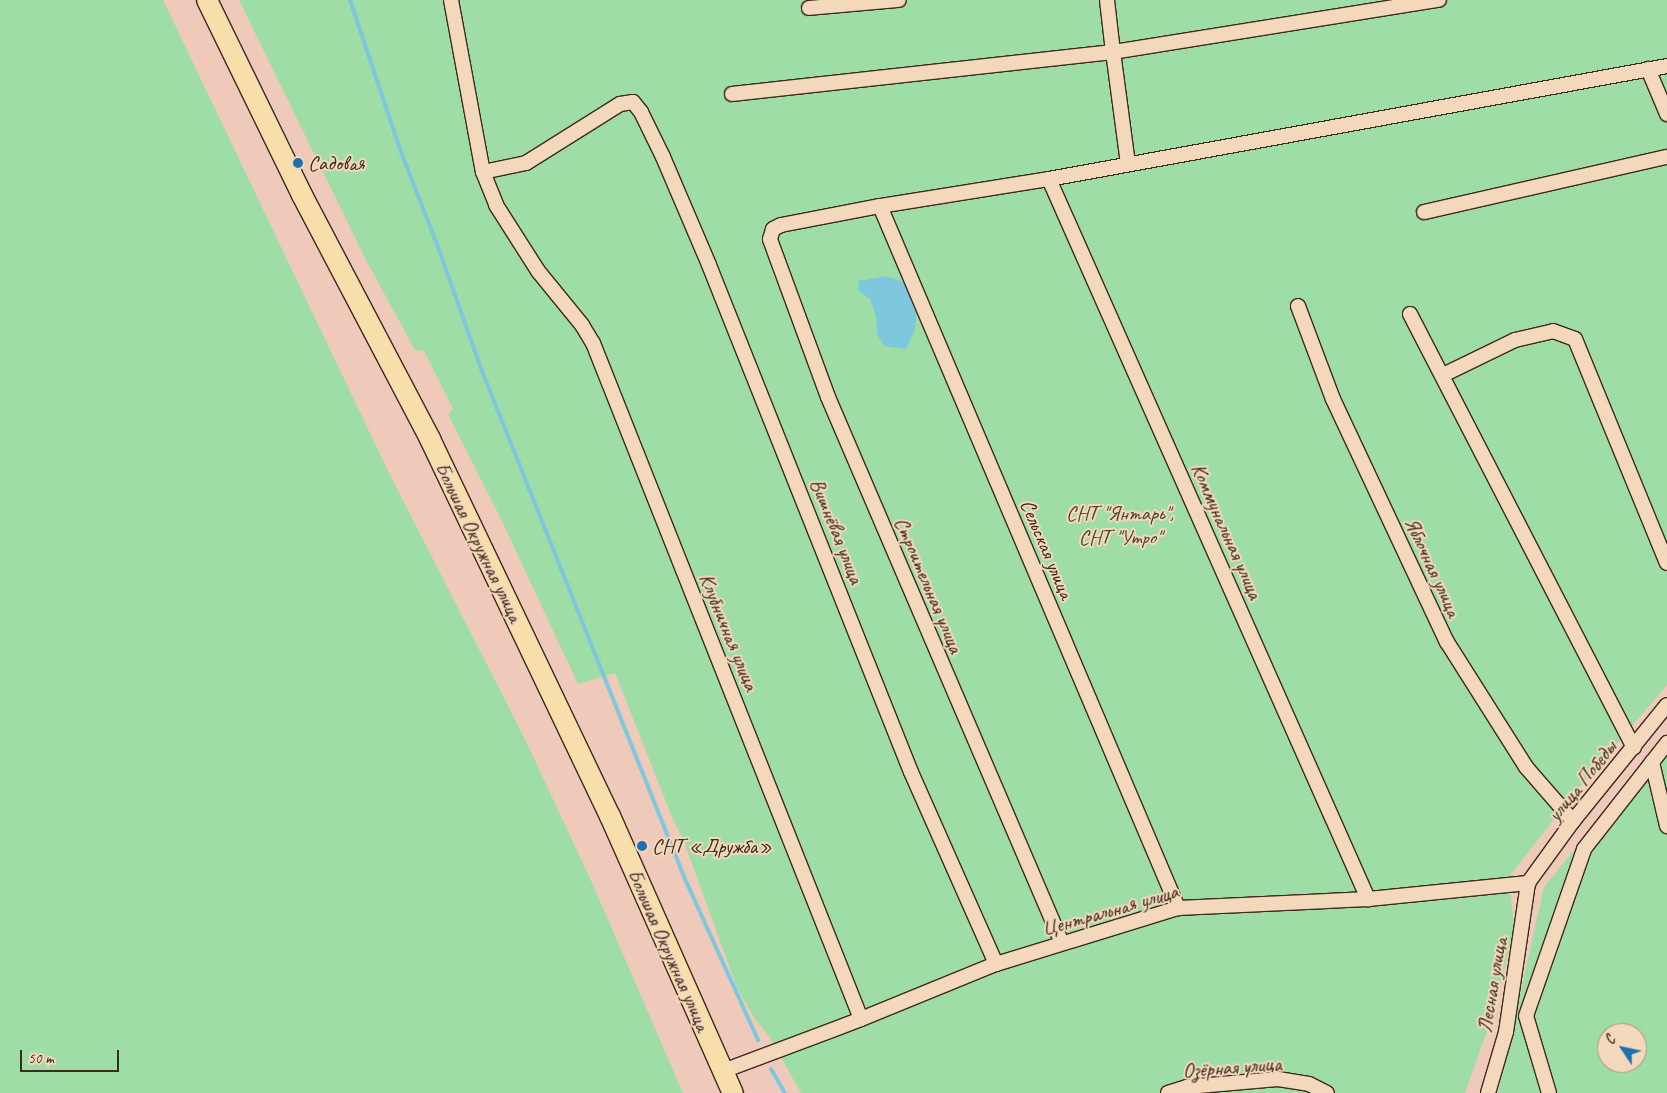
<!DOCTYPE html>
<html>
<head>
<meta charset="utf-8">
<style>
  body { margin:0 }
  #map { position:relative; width:1667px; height:1093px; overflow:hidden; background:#efcabb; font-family:Caveat,sans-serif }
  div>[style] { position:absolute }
  .green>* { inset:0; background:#9edda5 }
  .water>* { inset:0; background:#7ec8de }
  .stream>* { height:4px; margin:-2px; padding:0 2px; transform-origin:2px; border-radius:2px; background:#7ec8de }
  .roads { filter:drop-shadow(1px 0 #3b2a1e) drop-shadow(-1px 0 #3b2a1e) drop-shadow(0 1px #3b2a1e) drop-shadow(0 -1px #3b2a1e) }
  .minor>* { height:14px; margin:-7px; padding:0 7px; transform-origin:7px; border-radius:7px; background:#f4d8bb }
  .highway>* { height:20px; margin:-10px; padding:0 10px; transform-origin:10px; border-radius:10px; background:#f8deab }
  .dots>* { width:14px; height:14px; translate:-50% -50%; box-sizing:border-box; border:2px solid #f4d8bb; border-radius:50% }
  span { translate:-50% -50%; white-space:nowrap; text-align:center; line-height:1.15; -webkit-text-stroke:4px #f4d8bb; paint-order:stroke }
  .poi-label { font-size:21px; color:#3b2a1e }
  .left { translate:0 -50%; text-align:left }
  .park-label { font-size:21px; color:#4a4532 }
  .street-label { font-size:21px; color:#3b2a1e }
  .north { position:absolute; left:1597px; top:1023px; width:50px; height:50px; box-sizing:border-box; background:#f4d8bb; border:1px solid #aa927c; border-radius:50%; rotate:304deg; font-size:14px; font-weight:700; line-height:20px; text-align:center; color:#3b2a1e }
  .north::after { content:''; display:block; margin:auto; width:18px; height:22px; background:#1f6fb2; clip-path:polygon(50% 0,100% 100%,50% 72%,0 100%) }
  .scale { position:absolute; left:20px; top:1050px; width:99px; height:22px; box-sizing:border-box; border:2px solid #3b2a1e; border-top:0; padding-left:6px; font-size:15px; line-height:18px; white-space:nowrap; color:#3b2a1e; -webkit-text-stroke:4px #f4d8bb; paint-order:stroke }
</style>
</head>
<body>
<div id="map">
  <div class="green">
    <div style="clip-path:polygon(0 0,163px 0,390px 475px,524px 737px,593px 885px,683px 1093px,0 1093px)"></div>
    <div style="clip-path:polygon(239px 0,1667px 0,1667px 685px,1578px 789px,1509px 877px,1514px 927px,1496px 1006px,1465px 1093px,801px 1093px,769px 1036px,755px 1019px,737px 988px,683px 839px,672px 817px,615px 673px,578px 684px,501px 519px,448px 414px,453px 409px,424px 351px,415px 350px,367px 262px)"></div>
    <div style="clip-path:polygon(evenodd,1667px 735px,1667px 1093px,1498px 1093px,1544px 887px,1667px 735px,1607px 1033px,1637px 1033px,1637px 1063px,1607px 1063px,1607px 1033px)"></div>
  </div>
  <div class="water">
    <div style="clip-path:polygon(886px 276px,906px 283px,917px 309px,915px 330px,906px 349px,884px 346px,877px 334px,876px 316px,870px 299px,859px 291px,858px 281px)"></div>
  </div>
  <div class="stream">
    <div style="left:350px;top:0;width:160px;rotate:71.5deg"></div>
    <div style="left:401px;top:152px;width:102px;rotate:68.7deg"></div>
    <div style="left:438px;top:247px;width:132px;rotate:70.5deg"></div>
    <div style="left:482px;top:371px;width:547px;rotate:68.22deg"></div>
    <div style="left:685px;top:879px;width:177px;rotate:65.6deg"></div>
    <div style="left:771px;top:1069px;width:28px;rotate:60deg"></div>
  </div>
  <div class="roads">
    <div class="minor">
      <div style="left:451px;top:0;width:175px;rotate:79.5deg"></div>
      <div style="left:483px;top:172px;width:35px;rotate:68deg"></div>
      <div style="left:496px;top:205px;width:78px;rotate:57.5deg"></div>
      <div style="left:538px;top:271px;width:70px;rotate:50.8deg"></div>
      <div style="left:582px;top:325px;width:21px;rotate:59deg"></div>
      <div style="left:593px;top:343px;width:727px;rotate:68.37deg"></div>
      <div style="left:809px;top:8px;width:90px;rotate:-5.1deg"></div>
      <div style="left:1648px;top:69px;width:49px;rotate:67.1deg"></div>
      <div style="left:732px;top:94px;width:383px;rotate:-6.3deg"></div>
      <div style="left:1113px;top:52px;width:52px;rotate:-96.6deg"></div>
      <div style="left:1128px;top:164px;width:113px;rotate:-97.6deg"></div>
      <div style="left:1113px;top:52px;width:330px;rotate:-9.1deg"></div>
      <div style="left:483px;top:172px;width:44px;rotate:-11.8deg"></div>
      <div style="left:526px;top:163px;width:111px;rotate:-32.1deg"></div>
      <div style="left:620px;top:104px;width:13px;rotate:-9deg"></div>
      <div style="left:633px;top:102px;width:13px;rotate:51deg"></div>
      <div style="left:641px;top:112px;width:50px;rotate:63.9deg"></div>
      <div style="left:663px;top:157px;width:117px;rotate:66.9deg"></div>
      <div style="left:709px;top:265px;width:546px;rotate:68.28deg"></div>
      <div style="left:911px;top:772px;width:210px;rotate:66.1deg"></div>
      <div style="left:1049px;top:179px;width:788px;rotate:66.1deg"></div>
      <div style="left:880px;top:206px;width:763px;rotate:67deg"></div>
      <div style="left:1424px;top:212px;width:249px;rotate:-12.8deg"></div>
      <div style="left:1298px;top:306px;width:99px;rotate:69.4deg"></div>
      <div style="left:1333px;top:399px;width:268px;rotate:64.9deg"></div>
      <div style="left:1447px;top:642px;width:148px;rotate:57.7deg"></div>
      <div style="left:1526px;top:767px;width:72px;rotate:49deg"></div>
      <div style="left:1410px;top:314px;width:488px;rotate:62.7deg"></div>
      <div style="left:1443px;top:375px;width:80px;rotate:-25.9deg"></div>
      <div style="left:1515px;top:340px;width:39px;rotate:-13deg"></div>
      <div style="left:1553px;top:331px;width:23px;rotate:20deg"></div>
      <div style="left:1575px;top:339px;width:242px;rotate:67.7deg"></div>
      <div style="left:1652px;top:762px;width:66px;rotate:76.8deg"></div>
      <div style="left:1062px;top:943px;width:594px;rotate:-113.2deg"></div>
      <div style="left:828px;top:397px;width:168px;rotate:-110.2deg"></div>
      <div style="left:770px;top:239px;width:10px;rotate:-73deg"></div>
      <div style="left:773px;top:229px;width:9px;rotate:-27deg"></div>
      <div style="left:781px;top:225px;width:101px;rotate:-10.9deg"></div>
      <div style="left:880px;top:206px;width:171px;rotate:-9.1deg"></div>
      <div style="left:1049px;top:179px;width:628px;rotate:-10.36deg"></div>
      <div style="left:723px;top:1071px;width:147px;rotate:-20.6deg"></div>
      <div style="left:861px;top:1019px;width:146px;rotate:-22.2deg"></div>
      <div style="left:996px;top:964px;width:190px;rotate:-17.1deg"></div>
      <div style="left:1178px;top:908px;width:190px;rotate:-2.7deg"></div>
      <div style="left:1368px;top:899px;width:161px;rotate:-5.7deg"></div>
      <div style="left:1168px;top:1093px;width:20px;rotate:-18deg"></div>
      <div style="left:1187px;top:1087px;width:91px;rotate:-5deg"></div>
      <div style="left:1278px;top:1079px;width:31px;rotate:9deg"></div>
      <div style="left:1309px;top:1084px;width:20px;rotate:27deg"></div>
      <div style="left:1488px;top:1093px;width:64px;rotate:-73.6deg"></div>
      <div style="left:1506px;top:1032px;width:151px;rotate:-81.6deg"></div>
      <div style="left:1528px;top:883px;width:77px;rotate:-54deg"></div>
      <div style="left:1573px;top:821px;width:149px;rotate:-51deg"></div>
      <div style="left:1549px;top:1093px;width:80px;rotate:-106.6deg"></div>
      <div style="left:1526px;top:1016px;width:177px;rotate:-70.8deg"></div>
      <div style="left:1584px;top:849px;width:135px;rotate:-51.9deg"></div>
    </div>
    <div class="highway">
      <div style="left:207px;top:0;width:217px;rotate:64deg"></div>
      <div style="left:302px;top:195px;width:276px;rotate:62.3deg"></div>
      <div style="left:430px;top:439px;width:418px;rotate:64.5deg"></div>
      <div style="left:610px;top:816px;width:303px;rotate:66.1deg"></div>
    </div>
  </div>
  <div class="dots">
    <div style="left:298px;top:163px;background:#1f6fb2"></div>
    <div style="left:642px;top:846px;background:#1f6fb2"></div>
  </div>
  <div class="poi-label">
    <span class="left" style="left:308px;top:163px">Садовая</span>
    <span class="left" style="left:652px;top:846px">СНТ «Дружба»</span>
  </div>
  <div class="park-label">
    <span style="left:1120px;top:525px">СНТ "Янтарь",<br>СНТ "Утро"</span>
  </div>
  <div class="street-label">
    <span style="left:837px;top:531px;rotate:68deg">Вишнёвая улица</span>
    <span style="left:1227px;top:531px;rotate:66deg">Коммунальная улица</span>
    <span style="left:479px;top:542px;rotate:64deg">Большая Окружная улица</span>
    <span style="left:1047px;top:549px;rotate:67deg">Сельская улица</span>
    <span style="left:1433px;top:567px;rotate:65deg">Яблочная улица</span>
    <span style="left:929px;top:585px;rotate:67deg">Строительная улица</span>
    <span style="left:729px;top:632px;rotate:68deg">Клубничная улица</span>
    <span style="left:1582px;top:781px;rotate:-51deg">улица Победы</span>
    <span style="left:1110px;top:910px;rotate:-16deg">Центральная улица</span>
    <span style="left:669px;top:950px;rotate:66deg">Большая Окружная улица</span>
    <span style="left:1492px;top:985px;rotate:-80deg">Лесная улица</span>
    <span style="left:1232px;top:1067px;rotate:-4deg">Озёрная улица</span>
  </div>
  <div class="north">С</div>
  <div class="scale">50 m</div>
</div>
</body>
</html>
